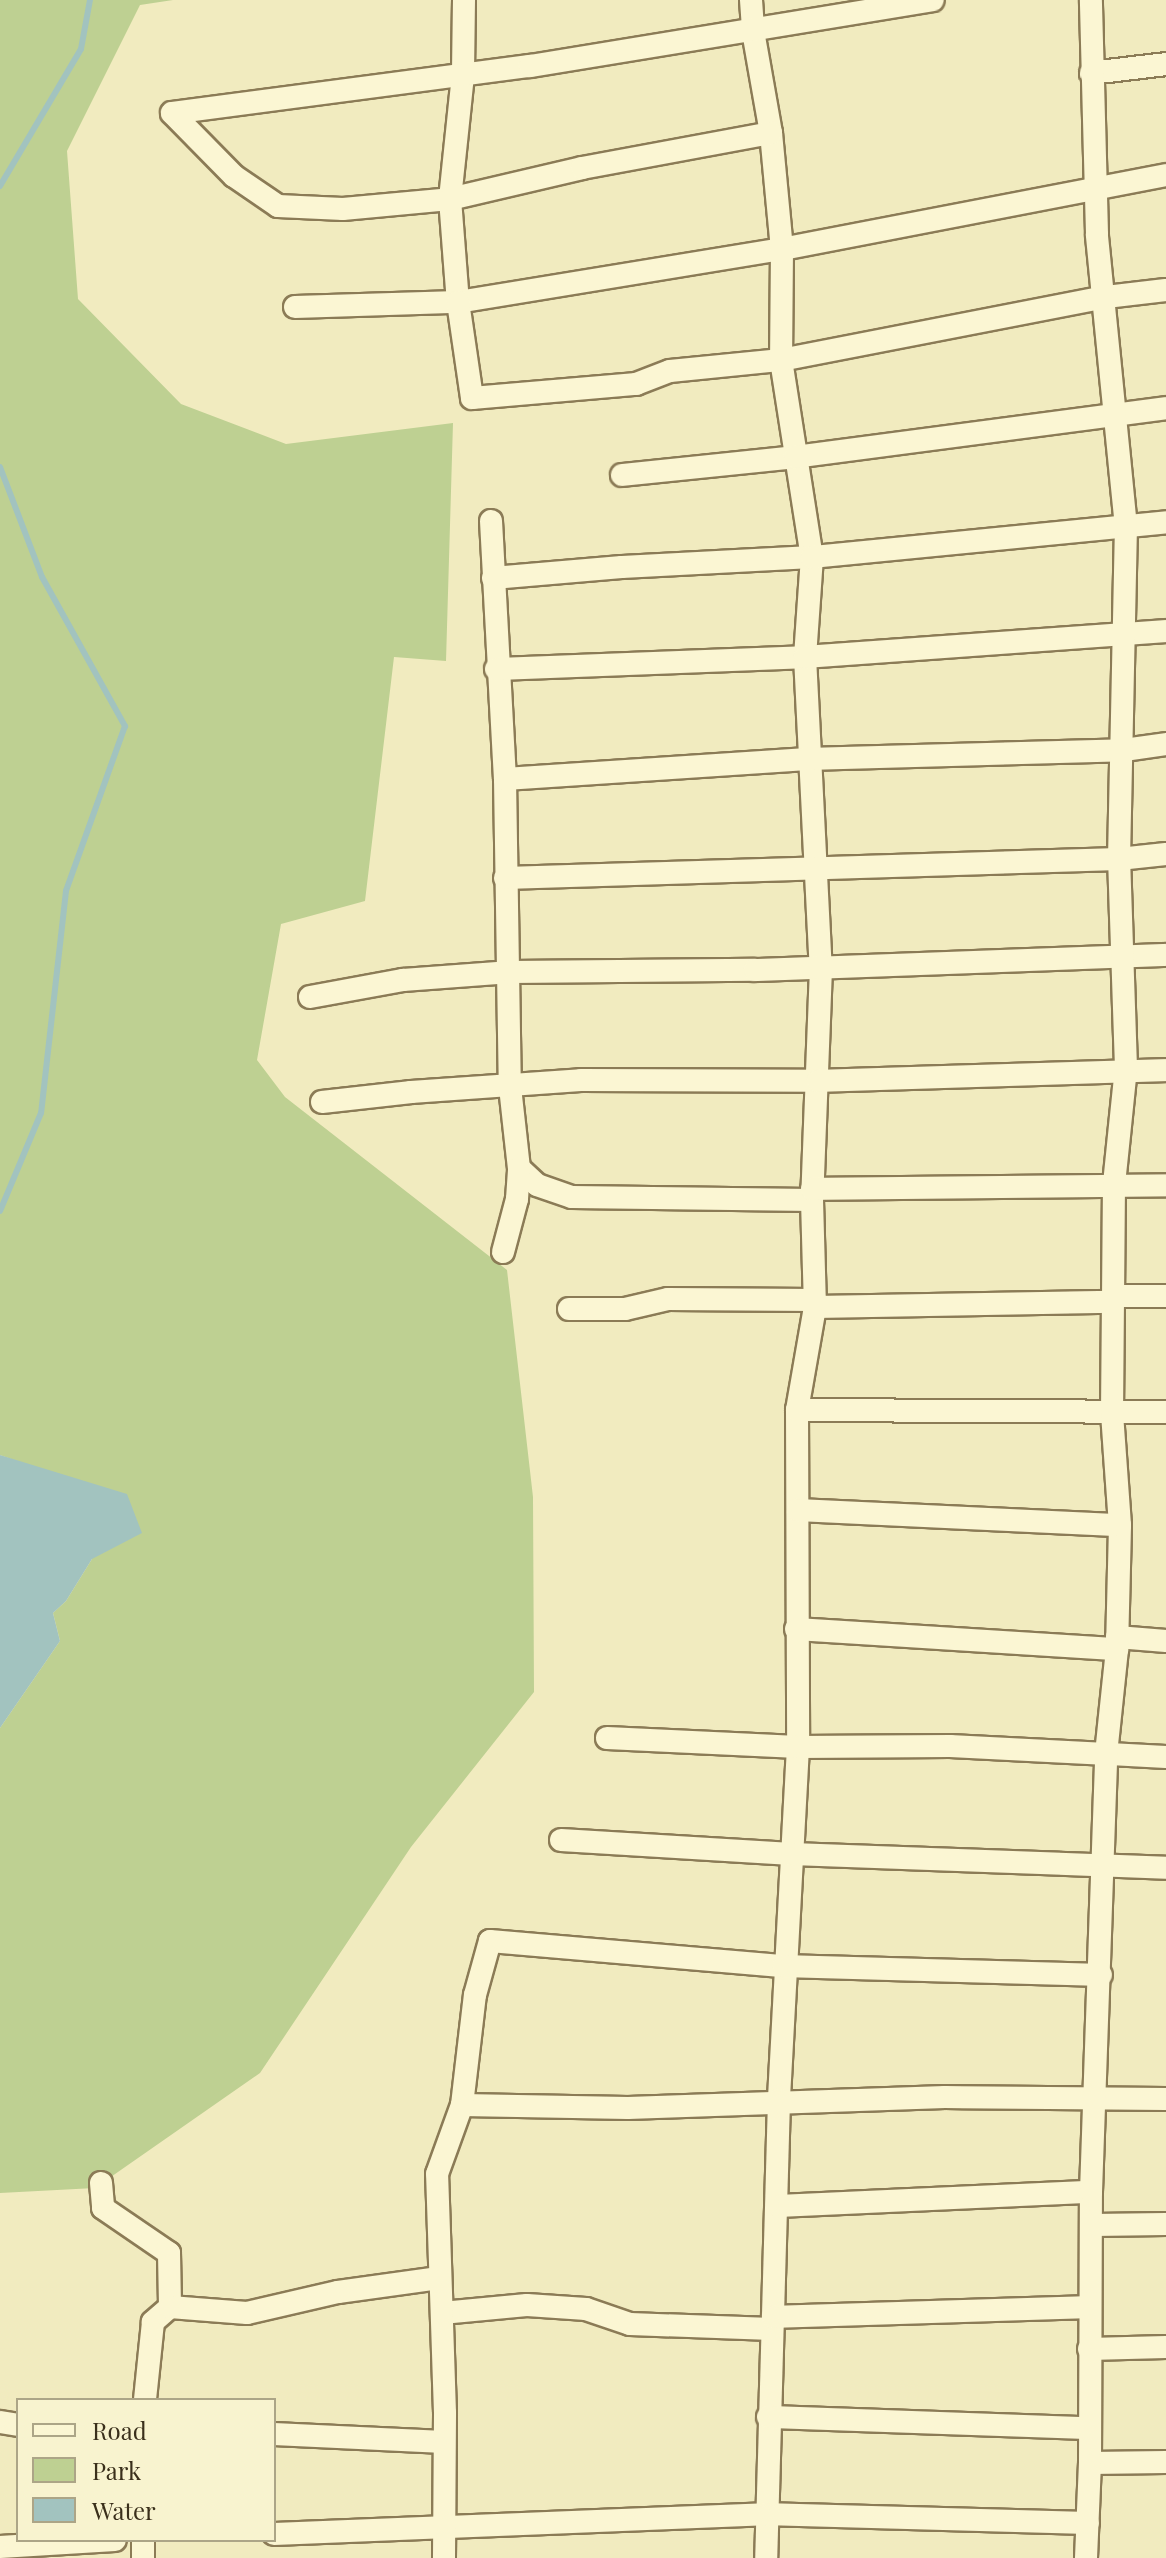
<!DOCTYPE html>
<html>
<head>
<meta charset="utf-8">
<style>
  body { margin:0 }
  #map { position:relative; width:1166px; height:2558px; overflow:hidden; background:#f1ebbf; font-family:"Playfair Display",serif }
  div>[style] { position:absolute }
  .green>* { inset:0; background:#bed092 }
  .water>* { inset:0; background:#a2c3bf }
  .stream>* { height:6px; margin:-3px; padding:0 3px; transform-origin:3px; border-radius:3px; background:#a2c3bf }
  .roads { filter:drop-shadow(2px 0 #8b7b56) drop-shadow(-2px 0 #8b7b56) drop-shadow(0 2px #8b7b56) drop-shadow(0 -2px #8b7b56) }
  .street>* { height:22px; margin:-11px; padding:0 11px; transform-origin:11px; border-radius:11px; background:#fbf6d3 }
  span { translate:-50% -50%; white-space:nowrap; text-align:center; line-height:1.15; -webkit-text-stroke:6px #f8f3cf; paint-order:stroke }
  .legend { position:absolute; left:16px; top:2398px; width:260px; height:144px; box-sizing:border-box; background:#f8f3cf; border:2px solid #aca587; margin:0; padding:10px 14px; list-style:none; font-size:24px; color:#3a2f1b }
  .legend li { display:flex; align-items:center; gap:16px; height:40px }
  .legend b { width:40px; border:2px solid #aca587 }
</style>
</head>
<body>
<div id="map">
  <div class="green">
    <div style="clip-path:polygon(0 0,173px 0,140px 5px,67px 151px,78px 299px,181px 404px,286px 444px,453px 423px,446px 661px,394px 657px,365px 901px,281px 924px,257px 1060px,285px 1097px,507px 1270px,533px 1497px,534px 1692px,411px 1847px,260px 2073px,95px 2188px,0 2193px,0 1728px,60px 1641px,53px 1613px,66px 1601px,92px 1559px,39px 1469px,0 1455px)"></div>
  </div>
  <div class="water">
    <div style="clip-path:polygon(0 1455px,127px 1494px,142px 1533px,92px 1559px,66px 1601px,53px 1613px,60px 1641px,0 1728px)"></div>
  </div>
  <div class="stream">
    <div style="left:0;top:186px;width:159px;rotate:-59.4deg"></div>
    <div style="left:81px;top:49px;width:50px;rotate:-79.6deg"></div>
    <div style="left:0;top:467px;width:118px;rotate:69.1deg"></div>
    <div style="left:42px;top:577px;width:171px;rotate:60.9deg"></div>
    <div style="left:125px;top:726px;width:175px;rotate:109.7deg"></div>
    <div style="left:66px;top:891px;width:223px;rotate:96.4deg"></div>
    <div style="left:41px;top:1113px;width:106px;rotate:112.7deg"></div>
  </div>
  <div class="roads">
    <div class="street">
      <div style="left:464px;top:0;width:75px;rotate:90.8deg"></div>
      <div style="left:463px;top:75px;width:125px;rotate:96deg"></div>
      <div style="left:450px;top:199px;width:103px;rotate:85.6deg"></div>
      <div style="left:458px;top:302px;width:328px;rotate:-9.3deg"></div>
      <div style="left:782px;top:249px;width:391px;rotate:-10.9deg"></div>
      <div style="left:751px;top:0;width:31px;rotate:86deg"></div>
      <div style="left:753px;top:31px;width:104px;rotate:80deg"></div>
      <div style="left:771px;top:133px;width:117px;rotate:84.6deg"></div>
      <div style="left:782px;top:249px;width:111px;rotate:90.5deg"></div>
      <div style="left:781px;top:360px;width:199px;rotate:81.1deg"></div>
      <div style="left:812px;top:557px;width:100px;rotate:94deg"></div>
      <div style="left:805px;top:657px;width:311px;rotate:87.1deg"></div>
      <div style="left:821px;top:968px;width:232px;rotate:92.2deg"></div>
      <div style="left:812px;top:1200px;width:107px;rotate:88.4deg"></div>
      <div style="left:815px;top:1307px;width:105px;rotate:99.9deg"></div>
      <div style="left:797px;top:1410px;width:337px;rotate:89.8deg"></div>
      <div style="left:798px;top:1747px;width:354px;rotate:93.1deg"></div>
      <div style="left:779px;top:2100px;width:458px;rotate:91.6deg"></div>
      <div style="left:1091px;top:73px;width:76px;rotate:-6.8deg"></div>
      <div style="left:172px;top:113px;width:361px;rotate:-7.5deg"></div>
      <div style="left:530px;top:66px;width:408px;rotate:-9.3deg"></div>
      <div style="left:172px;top:113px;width:88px;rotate:45.5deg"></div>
      <div style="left:234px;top:176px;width:53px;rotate:34.3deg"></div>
      <div style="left:278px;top:206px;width:65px;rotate:2.6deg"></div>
      <div style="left:343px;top:209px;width:107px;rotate:-5.3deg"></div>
      <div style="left:450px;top:199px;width:136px;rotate:-13.2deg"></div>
      <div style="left:582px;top:168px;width:192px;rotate:-10.5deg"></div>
      <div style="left:295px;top:307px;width:163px;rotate:-1.8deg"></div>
      <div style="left:458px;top:302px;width:97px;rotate:81.7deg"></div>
      <div style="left:472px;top:398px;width:165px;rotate:-4.9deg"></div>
      <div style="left:636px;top:384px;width:36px;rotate:-21deg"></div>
      <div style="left:670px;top:371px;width:112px;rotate:-5.7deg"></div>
      <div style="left:781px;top:360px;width:331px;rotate:-11deg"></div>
      <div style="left:1106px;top:297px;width:60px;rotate:-6.7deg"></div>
      <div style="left:622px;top:475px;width:174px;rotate:-5.9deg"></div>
      <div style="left:795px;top:457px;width:374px;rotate:-7.5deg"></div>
      <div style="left:491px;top:521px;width:258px;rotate:86.9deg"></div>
      <div style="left:505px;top:779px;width:308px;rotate:89.1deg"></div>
      <div style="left:510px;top:1087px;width:81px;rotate:83.7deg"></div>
      <div style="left:519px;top:1168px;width:25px;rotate:43deg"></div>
      <div style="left:537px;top:1185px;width:37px;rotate:19deg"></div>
      <div style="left:572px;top:1197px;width:240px;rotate:0.7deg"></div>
      <div style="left:493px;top:578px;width:129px;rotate:-4.9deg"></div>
      <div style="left:622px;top:567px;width:190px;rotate:-3deg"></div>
      <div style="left:812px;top:557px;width:356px;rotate:-5.6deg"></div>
      <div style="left:496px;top:669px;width:309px;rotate:-2.2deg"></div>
      <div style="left:805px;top:657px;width:362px;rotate:-4.1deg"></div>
      <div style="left:505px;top:779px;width:303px;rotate:-3.8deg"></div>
      <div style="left:807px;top:759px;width:317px;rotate:-1.6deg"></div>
      <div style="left:1124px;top:750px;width:42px;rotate:-8.1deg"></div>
      <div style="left:505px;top:878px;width:614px;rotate:-1.77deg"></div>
      <div style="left:1119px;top:859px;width:47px;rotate:-6.1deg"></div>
      <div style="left:310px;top:997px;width:95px;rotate:-10.4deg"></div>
      <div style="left:403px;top:980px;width:108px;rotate:-4.2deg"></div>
      <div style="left:511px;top:972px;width:244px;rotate:-0.5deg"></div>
      <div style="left:755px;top:970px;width:411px;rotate:-2.1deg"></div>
      <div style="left:322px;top:1102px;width:90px;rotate:-6.4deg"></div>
      <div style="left:411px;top:1092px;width:170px;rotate:-4deg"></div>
      <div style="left:581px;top:1080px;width:237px;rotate:0.2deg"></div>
      <div style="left:818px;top:1081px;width:348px;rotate:-1.8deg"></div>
      <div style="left:812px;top:1189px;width:354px;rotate:-0.6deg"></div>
      <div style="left:503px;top:1252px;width:55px;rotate:-75.2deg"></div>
      <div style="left:517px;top:1199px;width:31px;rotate:-86deg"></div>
      <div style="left:1114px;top:1296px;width:52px"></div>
      <div style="left:815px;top:1307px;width:299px;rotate:-1deg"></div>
      <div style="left:569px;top:1309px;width:56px"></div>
      <div style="left:625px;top:1309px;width:44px;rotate:-13.1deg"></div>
      <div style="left:668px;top:1299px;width:147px;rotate:0.4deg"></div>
      <div style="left:797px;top:1410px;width:369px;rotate:0.3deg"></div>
      <div style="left:798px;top:1510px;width:322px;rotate:2.7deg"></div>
      <div style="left:796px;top:1629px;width:322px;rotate:3.6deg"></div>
      <div style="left:1117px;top:1637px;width:49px;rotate:4.7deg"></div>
      <div style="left:607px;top:1738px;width:191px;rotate:2.7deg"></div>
      <div style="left:798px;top:1747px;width:152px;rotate:-0.4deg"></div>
      <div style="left:950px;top:1746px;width:216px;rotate:2.9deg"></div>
      <div style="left:561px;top:1840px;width:231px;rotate:3.5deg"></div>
      <div style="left:792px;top:1854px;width:374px;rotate:2.1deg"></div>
      <div style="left:462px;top:2105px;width:166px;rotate:1deg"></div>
      <div style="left:628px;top:2108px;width:317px;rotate:-2deg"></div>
      <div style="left:945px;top:2097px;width:221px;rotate:0.5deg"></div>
      <div style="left:101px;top:2183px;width:25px;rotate:85deg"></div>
      <div style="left:103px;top:2208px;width:80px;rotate:34.3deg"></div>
      <div style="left:169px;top:2253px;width:54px;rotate:88.9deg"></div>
      <div style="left:170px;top:2307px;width:23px;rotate:139deg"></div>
      <div style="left:153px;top:2322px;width:78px;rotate:95.9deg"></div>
      <div style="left:778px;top:2206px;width:313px;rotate:-2.6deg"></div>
      <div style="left:1093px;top:2225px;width:73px;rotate:-0.8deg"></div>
      <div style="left:170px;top:2307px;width:77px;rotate:4.5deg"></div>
      <div style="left:247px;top:2313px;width:93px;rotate:-13deg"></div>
      <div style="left:338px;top:2292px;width:102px;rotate:-7.9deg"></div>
      <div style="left:442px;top:2313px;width:85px;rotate:-5.4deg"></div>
      <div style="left:527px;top:2305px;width:59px;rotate:3.9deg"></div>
      <div style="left:586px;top:2309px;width:46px;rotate:18.8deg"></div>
      <div style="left:630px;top:2324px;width:142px;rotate:2deg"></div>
      <div style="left:773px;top:2317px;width:316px;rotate:-1.8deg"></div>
      <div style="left:1089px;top:2349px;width:77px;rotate:-1.5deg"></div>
      <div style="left:768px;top:2417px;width:322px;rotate:2deg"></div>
      <div style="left:0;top:2422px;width:18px;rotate:9deg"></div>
      <div style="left:274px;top:2434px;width:170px;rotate:2.7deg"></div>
      <div style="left:1090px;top:2463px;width:76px;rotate:-0.8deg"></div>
      <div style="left:274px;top:2534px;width:491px;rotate:-2.3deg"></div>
      <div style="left:765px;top:2514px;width:323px;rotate:1.6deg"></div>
      <div style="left:0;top:2547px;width:115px;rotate:-3.5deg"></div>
      <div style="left:143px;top:2558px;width:18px;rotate:-90deg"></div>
      <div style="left:444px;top:2558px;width:145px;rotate:-89.6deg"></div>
      <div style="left:445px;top:2413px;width:239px;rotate:-91.9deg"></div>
      <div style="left:437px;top:2174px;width:73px;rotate:-70.1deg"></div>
      <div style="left:462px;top:2105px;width:111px;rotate:-83.3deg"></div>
      <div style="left:475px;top:1995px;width:56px;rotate:-74.5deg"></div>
      <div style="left:490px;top:1941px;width:295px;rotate:4.9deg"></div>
      <div style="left:784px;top:1966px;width:317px;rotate:1.6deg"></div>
      <div style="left:1086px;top:2558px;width:95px;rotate:-87.6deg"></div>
      <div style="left:1090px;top:2463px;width:271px;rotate:-89.8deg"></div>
      <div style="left:1091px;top:2192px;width:438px;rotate:-88deg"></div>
      <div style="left:1106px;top:1754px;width:106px;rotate:-84deg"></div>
      <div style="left:1117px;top:1649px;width:124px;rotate:-88.6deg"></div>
      <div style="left:1120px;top:1525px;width:112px;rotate:-94.1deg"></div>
      <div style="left:1112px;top:1413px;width:229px;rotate:-89.5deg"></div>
      <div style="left:1114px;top:1184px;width:117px;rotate:-84.1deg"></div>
      <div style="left:1126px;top:1068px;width:209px;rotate:-91.9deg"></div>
      <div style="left:1119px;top:859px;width:332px;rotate:-88.8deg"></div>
      <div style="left:1126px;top:527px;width:294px;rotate:-95.7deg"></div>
      <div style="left:1097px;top:234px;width:234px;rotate:-91.5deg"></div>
    </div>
  </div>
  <ul class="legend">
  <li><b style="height:10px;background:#fbf6d3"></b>Road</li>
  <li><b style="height:22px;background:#bed092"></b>Park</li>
  <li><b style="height:22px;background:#a2c3bf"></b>Water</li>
  </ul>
</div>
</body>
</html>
